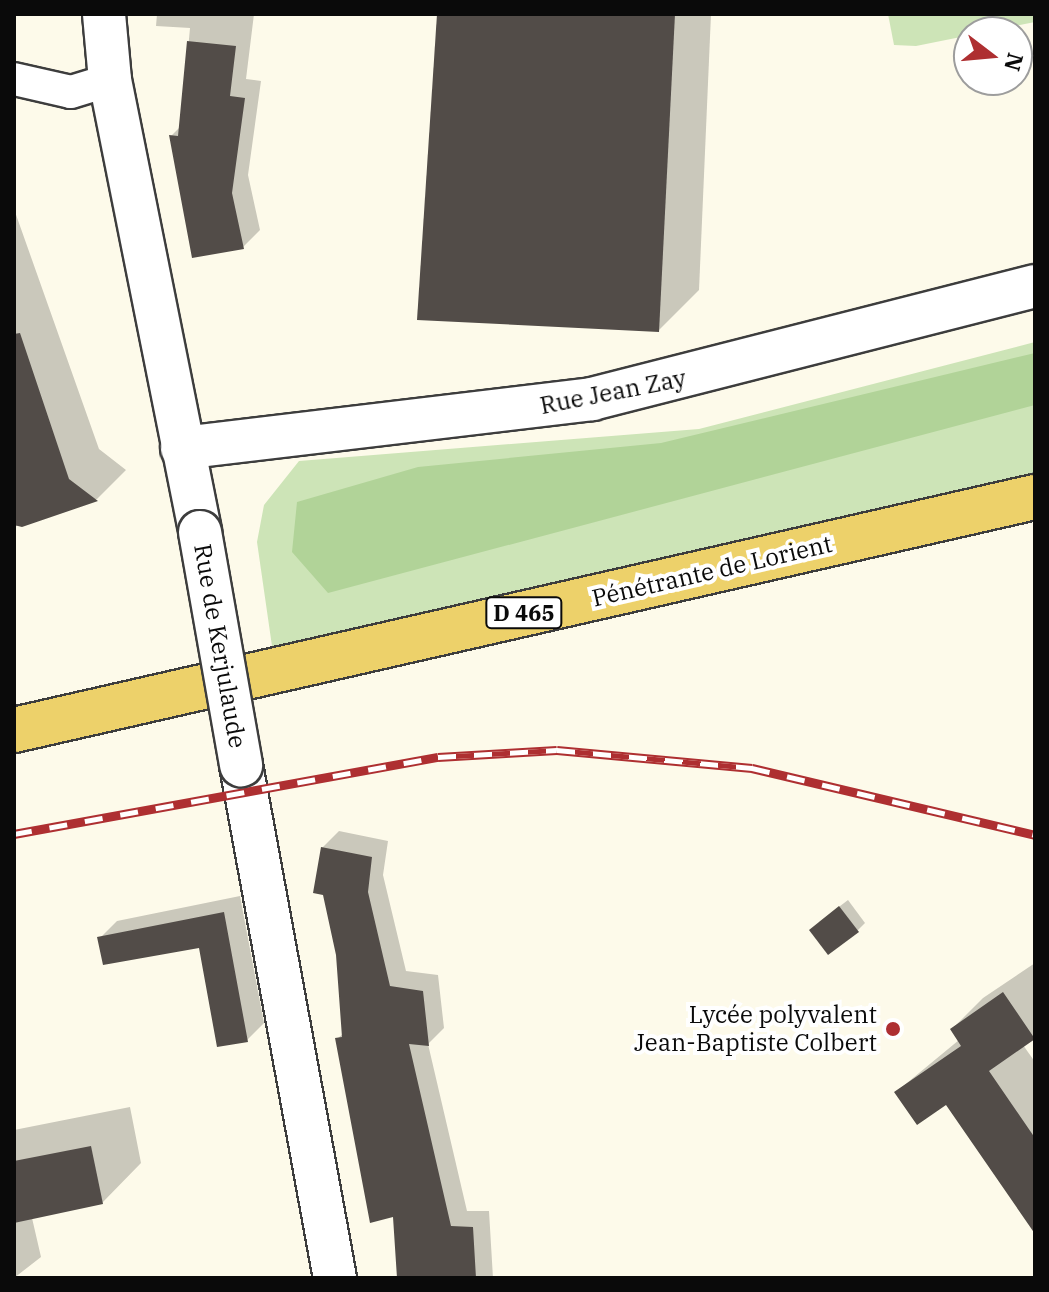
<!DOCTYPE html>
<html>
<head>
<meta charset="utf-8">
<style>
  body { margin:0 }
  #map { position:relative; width:1049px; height:1292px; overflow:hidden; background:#fdfaea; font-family:"IBM Plex Serif",serif }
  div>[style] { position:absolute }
  .green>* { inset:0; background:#cde4b7 }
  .forest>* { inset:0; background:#b1d398 }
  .shadow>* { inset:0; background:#0003 }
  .building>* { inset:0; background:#524c48 }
  .roads { filter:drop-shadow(2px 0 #3d3d3d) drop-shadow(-2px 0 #3d3d3d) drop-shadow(0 2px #3d3d3d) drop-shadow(0 -2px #3d3d3d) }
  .minor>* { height:32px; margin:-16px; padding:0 16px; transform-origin:16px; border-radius:16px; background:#fff }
  .tertiary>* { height:42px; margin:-21px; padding:0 21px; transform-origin:21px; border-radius:21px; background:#fff }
  .primary>* { height:44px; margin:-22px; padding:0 22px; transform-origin:22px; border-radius:22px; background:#edd16a }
  .rail>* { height:9px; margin-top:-4.5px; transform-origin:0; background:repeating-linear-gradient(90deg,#fff 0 18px,#ae2f31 0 36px); box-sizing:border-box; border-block:2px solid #ae2f31 }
  .bridges { filter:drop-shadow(2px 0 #3d3d3d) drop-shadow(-2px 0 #3d3d3d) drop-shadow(0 2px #3d3d3d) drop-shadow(0 -2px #3d3d3d) }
  .tertiary-bridge>* { height:42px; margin:-21px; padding:0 21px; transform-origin:21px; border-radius:21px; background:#fff }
  .dots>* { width:22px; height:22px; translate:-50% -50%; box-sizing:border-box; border:4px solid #fff; border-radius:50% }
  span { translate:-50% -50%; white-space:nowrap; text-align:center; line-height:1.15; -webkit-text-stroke:8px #fff; paint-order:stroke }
  .shield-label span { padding:2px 6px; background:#fff; border:2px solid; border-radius:6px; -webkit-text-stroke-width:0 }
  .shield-label { font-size:22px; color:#0a0a0a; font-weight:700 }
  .street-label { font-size:24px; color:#0a0a0a }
  .poi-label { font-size:24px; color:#0a0a0a }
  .right { translate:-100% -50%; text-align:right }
  .frame { position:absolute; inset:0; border:16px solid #0a0a0a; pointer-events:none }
  .north { position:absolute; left:953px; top:16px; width:80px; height:80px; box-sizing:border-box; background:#fff; border:2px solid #9d9d9d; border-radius:50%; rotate:106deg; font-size:22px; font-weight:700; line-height:32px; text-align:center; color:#0a0a0a }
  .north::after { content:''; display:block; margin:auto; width:28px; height:36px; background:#ae2f31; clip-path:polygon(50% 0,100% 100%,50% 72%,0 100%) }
</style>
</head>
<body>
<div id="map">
  <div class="green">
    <div style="clip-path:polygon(888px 14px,1035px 14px,1035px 22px,916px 46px,894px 45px)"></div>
    <div style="clip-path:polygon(1035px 342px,1035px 474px,274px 660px,257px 542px,264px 505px,299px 461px,699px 429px)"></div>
  </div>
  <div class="forest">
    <div style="clip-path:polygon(1035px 353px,1035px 405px,328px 593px,292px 552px,297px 502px,418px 467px,661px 443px)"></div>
  </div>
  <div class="shadow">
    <div style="clip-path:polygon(157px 14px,254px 14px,246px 79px,261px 81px,248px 175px,260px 230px,243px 247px,171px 136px,181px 126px,190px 28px,156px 26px)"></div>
    <div style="clip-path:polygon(439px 14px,711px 14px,699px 290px,659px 330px)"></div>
    <div style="clip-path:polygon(14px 209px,99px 449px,126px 470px,97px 499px,14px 527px)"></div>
    <div style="clip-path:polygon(339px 831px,388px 841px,383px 875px,406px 971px,438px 975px,444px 1028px,428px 1044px,467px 1211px,489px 1211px,493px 1278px,399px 1278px,395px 1215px,337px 1039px,344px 1033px,338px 955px,322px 848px)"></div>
    <div style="clip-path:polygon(240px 896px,264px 1023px,247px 1040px,201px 946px,100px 938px,117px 921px)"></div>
    <div style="clip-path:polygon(848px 900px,865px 923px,857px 931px,819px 922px)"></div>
    <div style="clip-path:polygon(1035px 963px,1035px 1037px,1023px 1045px,1035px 1062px,1035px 1230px,946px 1102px,896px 1092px,959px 1040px,952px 1029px,983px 998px)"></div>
    <div style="clip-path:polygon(130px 1107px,141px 1163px,102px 1203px,32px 1218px,41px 1257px,14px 1278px,14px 1130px)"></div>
  </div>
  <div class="building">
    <div style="clip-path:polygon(437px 14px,675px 14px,659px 332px,417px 320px)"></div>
    <div style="clip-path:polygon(187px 41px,236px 46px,230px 96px,245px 98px,232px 193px,244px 249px,192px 258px,169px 135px,178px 136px)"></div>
    <div style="clip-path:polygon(20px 333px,69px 479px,98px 501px,22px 527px,14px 525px,14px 334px)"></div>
    <div style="clip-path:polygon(321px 847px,372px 857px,368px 892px,390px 986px,423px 991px,429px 1046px,409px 1044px,451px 1226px,473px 1227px,476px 1278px,397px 1278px,393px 1217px,370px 1223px,335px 1038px,342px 1037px,336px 955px,323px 895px,313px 893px)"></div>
    <div style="clip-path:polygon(839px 906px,859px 932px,828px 955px,809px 930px)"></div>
    <div style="clip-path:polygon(224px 912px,248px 1042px,217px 1047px,199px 948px,103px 965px,97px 937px)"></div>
    <div style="clip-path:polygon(1003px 992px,1035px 1039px,989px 1071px,1035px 1138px,1035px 1234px,946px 1105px,917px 1125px,894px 1092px,961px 1046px,950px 1029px)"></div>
    <div style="clip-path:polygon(91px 1146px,103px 1204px,14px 1223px,14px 1161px)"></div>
  </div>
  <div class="roads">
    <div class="minor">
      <div style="left:14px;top:79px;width:58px;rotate:12.8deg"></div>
      <div style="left:71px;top:92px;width:41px;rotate:-17.1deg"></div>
    </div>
    <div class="tertiary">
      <div style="left:104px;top:14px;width:66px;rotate:84.8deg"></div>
      <div style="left:110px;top:80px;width:461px;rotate:78.7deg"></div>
      <div style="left:182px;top:448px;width:413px;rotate:-6.8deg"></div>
      <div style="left:592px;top:399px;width:457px;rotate:-14.3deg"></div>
      <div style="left:241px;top:765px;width:522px;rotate:79.62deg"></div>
    </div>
    <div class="primary">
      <div style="left:14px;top:730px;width:1047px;rotate:-12.86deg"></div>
    </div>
  </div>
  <div class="rail">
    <div style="left:14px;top:834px;width:431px;rotate:-10.3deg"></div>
    <div style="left:438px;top:757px;width:119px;rotate:-3.4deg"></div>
    <div style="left:557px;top:750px;width:196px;rotate:5.3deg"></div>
    <div style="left:752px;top:768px;width:291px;rotate:13.3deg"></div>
  </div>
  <div class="bridges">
    <div class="tertiary-bridge">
      <div style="left:200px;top:532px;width:237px;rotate:80deg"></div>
    </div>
  </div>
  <div class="dots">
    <div style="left:893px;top:1029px;background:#ae2f31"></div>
  </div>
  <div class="shield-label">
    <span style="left:524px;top:613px">D 465</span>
  </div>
  <div class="street-label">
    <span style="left:613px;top:392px;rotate:-11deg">Rue Jean Zay</span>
    <span style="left:712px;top:571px;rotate:-13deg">Pénétrante de Lorient</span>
    <span style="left:220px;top:646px;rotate:80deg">Rue de Kerjulaude</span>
  </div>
  <div class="poi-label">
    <span class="right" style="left:877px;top:1029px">Lycée polyvalent<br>Jean-Baptiste Colbert</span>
  </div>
  <div class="frame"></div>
  <div class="north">N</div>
</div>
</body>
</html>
